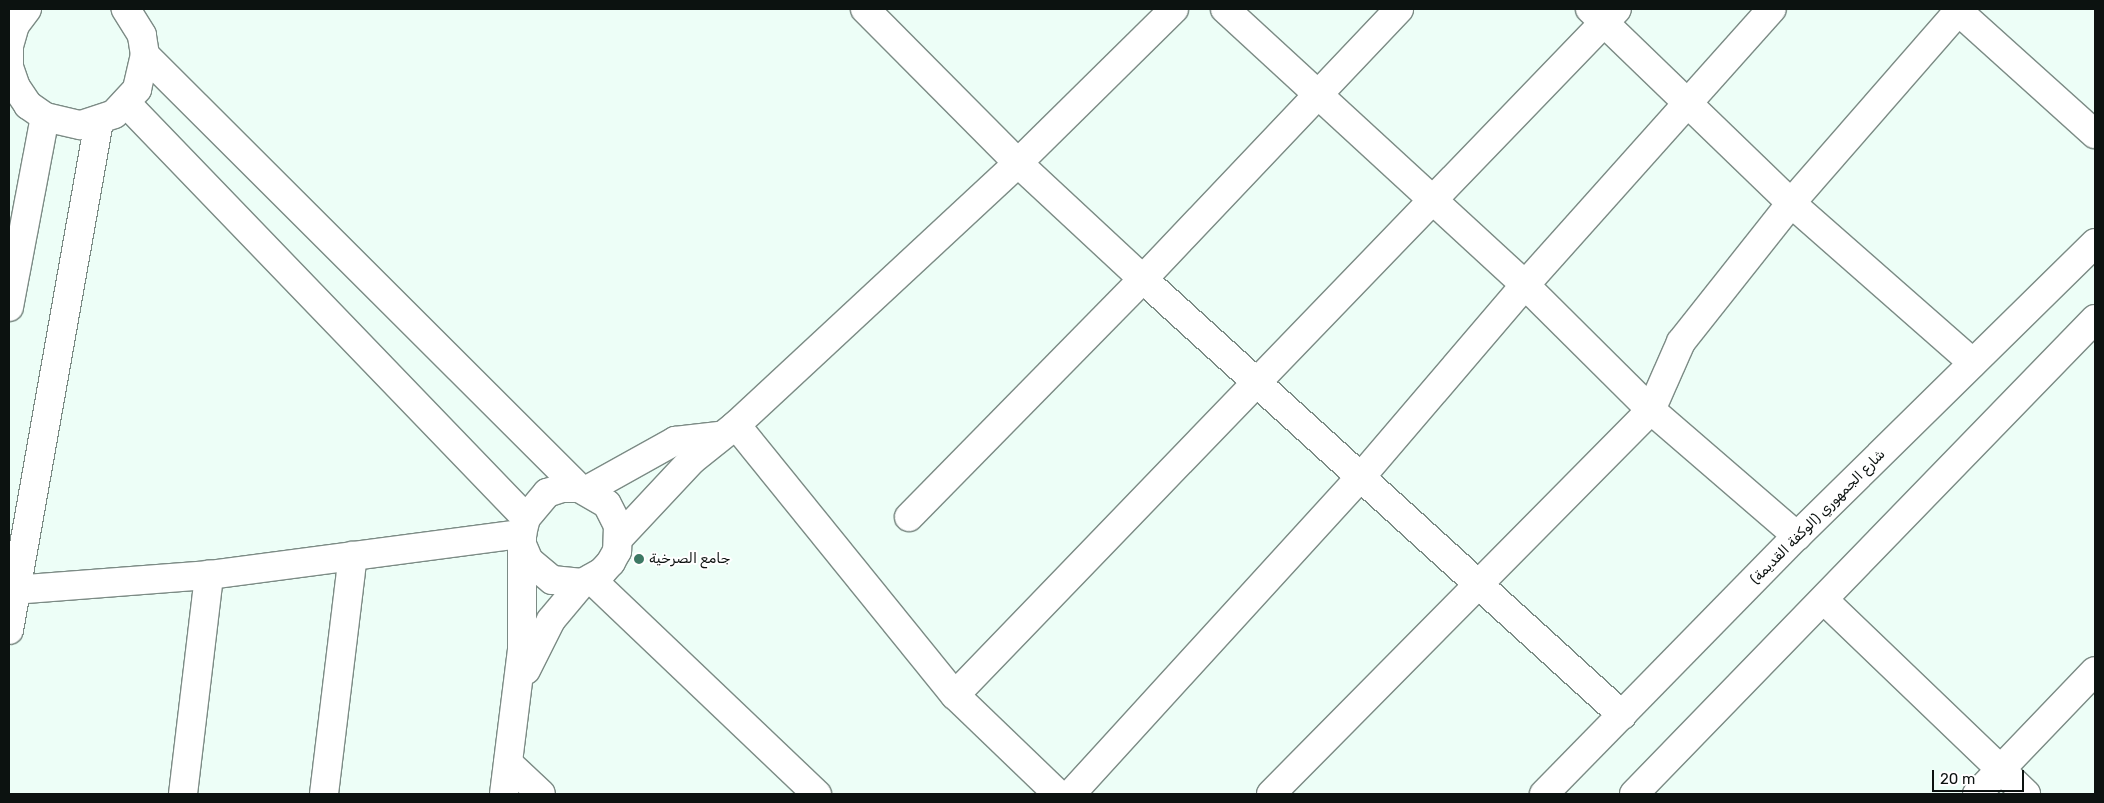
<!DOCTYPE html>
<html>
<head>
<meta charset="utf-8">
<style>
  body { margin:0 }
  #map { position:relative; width:2104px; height:803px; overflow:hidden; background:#edfef7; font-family:Rubik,Vazirmatn,sans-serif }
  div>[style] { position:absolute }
  .roads { filter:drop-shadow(1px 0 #7c8b85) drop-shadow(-1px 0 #7c8b85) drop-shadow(0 1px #7c8b85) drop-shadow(0 -1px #7c8b85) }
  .street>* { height:28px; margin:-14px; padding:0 14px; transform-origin:14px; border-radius:14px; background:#fff }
  .secondary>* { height:28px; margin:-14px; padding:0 14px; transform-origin:14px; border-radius:14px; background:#fff }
  .dots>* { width:14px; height:14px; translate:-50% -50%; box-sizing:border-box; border:2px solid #fff; border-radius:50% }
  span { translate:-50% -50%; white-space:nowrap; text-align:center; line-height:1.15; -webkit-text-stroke:4px #fff; paint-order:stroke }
  .street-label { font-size:14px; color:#0c1210 }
  .poi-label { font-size:14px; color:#0c1210 }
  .left { translate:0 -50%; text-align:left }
  .frame { position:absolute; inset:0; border:10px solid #0c1210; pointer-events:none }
  .scale { position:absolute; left:1932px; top:770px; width:92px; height:22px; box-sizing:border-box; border:2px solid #0c1210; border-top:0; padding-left:6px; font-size:15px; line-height:18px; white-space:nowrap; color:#0c1210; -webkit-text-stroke:4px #fff; paint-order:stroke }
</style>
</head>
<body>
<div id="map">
  <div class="roads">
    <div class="street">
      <div style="left:865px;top:9px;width:217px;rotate:45.2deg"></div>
      <div style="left:1018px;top:163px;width:171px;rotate:42.9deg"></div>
      <div style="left:1143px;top:279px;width:648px;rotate:42.31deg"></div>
      <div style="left:1225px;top:9px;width:408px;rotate:42.6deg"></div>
      <div style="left:1525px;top:285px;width:177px;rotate:44.8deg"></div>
      <div style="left:1651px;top:410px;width:193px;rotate:40.8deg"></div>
      <div style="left:1590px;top:9px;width:279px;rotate:44deg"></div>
      <div style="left:1791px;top:203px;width:242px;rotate:41.3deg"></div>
      <div style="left:1956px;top:9px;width:187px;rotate:42deg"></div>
      <div style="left:736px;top:425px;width:348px;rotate:51deg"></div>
      <div style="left:955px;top:695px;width:143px;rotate:43.9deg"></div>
      <div style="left:909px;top:517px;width:334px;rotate:-45.5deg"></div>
      <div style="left:1143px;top:279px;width:372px;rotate:-46.5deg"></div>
      <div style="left:1824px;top:600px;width:280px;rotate:43.8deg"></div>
      <div style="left:955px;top:695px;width:953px;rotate:-46.02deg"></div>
      <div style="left:508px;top:763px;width:45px;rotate:43.2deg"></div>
      <div style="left:183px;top:794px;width:221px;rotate:-83.2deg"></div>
      <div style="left:324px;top:794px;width:240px;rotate:-83.1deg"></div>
      <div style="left:1071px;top:794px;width:428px;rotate:-47.6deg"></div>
      <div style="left:1360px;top:478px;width:254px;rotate:-49.5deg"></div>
      <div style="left:1525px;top:285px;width:370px;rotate:-48.2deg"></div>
      <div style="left:1271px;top:794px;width:540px;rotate:-45.3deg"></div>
      <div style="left:1651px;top:410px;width:74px;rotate:-66.2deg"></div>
      <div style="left:1681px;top:342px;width:177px;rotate:-51.6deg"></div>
      <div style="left:1791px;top:203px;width:257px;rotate:-48.9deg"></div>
      <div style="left:1977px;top:794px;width:170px;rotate:-46.2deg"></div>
    </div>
    <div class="secondary">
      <div style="left:27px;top:9px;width:20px;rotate:127deg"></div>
      <div style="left:15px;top:25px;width:22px;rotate:106deg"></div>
      <div style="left:9px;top:46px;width:21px;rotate:90deg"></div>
      <div style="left:9px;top:67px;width:21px;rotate:71deg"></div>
      <div style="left:16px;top:87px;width:22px;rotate:56deg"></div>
      <div style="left:28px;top:105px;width:21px;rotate:35deg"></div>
      <div style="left:45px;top:117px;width:37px;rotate:13deg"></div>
      <div style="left:81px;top:125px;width:35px;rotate:-18deg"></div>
      <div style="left:114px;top:114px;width:34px;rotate:-47deg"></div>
      <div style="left:137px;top:89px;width:35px;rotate:-77deg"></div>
      <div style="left:145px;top:55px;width:20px;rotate:-99deg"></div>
      <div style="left:142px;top:35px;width:31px;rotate:-122deg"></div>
      <div style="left:145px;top:55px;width:613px;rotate:44.93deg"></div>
      <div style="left:126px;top:103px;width:576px;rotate:46.05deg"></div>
      <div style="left:9px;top:307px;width:193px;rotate:-79.3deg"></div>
      <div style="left:587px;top:490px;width:101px;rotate:-29.1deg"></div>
      <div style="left:675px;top:441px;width:44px;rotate:-6.5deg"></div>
      <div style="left:619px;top:538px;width:107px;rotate:-46.9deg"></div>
      <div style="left:692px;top:460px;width:56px;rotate:-38.5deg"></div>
      <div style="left:736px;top:425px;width:385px;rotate:-42.9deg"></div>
      <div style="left:1018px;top:163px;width:219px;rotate:-44.6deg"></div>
      <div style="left:591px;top:579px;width:312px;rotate:43.6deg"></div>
      <div style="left:14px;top:590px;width:196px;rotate:-4.4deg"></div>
      <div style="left:209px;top:575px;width:316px;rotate:-7.5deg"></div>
      <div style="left:9px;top:630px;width:517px;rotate:-79.97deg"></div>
      <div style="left:526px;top:670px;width:56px;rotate:-63.4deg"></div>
      <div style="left:551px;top:620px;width:48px;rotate:-50deg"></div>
      <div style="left:504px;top:794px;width:145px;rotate:-82.9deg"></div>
      <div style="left:522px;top:650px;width:116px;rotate:-90deg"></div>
      <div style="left:522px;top:534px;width:16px;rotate:-76deg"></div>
      <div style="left:526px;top:518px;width:33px;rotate:-50deg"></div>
      <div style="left:547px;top:493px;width:16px;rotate:-18deg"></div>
      <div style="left:562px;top:488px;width:17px"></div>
      <div style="left:579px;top:488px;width:32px;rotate:30deg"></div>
      <div style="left:607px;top:504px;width:25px;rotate:63deg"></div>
      <div style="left:618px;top:526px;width:25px;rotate:92deg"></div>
      <div style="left:617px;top:551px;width:13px;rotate:119deg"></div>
      <div style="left:611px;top:562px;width:13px;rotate:132deg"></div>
      <div style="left:602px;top:572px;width:23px;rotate:151deg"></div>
      <div style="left:582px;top:583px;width:30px;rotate:-174deg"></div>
      <div style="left:552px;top:580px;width:30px;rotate:-140deg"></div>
      <div style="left:529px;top:561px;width:15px;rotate:-113deg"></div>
      <div style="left:1544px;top:794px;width:361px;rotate:-45.6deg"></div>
      <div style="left:1797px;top:536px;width:418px;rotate:-44.5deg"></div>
      <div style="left:1634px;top:794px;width:662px;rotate:-45.86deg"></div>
    </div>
  </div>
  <div class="dots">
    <div style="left:639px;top:559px;background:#3c7964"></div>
  </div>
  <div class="street-label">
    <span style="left:1818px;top:517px;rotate:-45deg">شارع الجمهوري (الوكفة القديمة)</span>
  </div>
  <div class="poi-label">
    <span class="left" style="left:649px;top:559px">جامع الصرخية</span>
  </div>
  <div class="frame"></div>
  <div class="scale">20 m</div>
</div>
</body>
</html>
